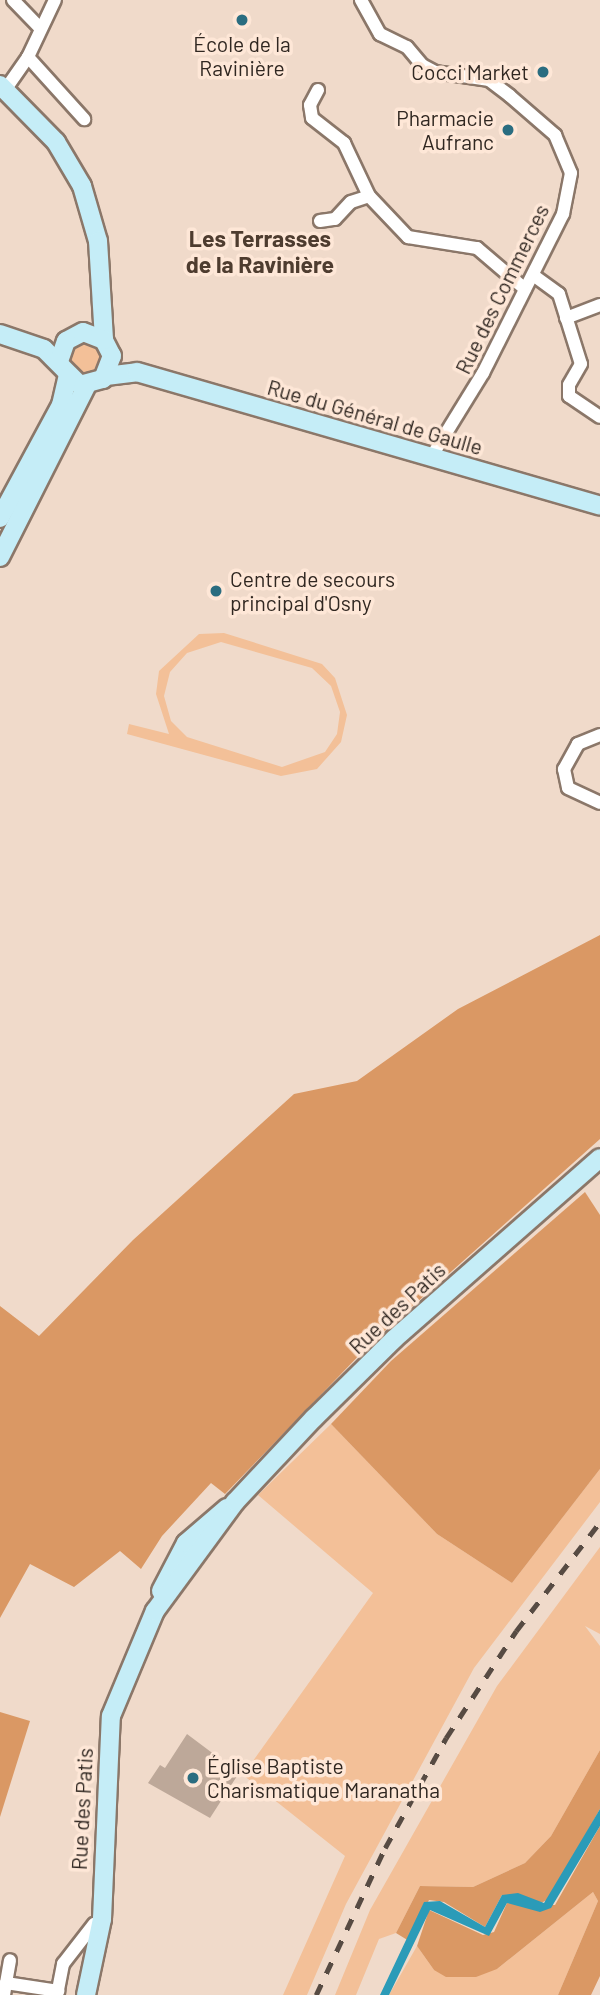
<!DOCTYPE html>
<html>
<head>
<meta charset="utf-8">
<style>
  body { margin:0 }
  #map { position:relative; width:600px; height:1995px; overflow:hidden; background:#f0daca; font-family:Barlow,sans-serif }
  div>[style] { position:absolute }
  .green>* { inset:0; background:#f3c098 }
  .round { border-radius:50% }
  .forest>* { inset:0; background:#da9864 }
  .water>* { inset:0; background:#2b9bb8 }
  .building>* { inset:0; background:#bda899 }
  .roads { filter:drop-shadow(2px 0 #8b7769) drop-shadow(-2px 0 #8b7769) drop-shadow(0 2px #8b7769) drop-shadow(0 -2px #8b7769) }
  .street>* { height:12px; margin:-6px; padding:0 6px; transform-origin:6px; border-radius:6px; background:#fff }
  .secondary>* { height:18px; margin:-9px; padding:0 9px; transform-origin:9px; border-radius:9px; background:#c5edf7 }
  .rail>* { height:4.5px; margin-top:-2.25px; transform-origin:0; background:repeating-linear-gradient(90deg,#574b43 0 12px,transparent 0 24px) }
  .dots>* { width:19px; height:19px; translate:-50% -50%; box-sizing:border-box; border:4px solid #fee7d7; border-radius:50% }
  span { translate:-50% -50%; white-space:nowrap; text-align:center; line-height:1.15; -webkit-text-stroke:7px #fee7d7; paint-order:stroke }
  .poi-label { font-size:21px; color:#302721 }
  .right { translate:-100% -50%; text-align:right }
  .left { translate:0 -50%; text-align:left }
  .street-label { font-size:21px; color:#302721 }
  .neighbourhood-label { font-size:23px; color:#4e3c2f; font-weight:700 }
</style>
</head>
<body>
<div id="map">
  <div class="green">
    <div class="round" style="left:69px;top:342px;width:32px;height:32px"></div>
    <div style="clip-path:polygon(evenodd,224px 633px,322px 664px,335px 678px,347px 715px,341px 742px,317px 769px,281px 776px,127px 734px,129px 724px,169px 734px,156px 694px,159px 671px,199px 634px,224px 633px,221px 642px,312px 668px,331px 686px,340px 712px,337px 734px,325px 752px,282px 767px,187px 737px,171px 721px,164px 696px,170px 672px,187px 653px,221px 642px)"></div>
    <div style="clip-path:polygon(331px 1424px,437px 1534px,512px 1583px,600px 1469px,600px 1502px,474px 1668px,346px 1904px,307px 1995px,283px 1995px,345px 1856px,243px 1775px,373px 1593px,258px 1495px)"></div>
    <div style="clip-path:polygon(600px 1547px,600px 1634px,585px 1626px,600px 1646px,600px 1750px,551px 1836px,525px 1863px,473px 1887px,420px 1886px,396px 1933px,379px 1939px,356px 1995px,335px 1995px,370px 1910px,497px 1686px)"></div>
    <div style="clip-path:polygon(593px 1892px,598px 1901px,558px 1995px,389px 1995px,417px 1946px,434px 1970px,497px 1969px)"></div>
  </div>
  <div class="forest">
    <div style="clip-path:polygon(600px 935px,600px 1139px,370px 1344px,225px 1494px,211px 1483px,162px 1536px,141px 1569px,120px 1551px,74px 1587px,30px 1564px,0 1618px,0 1306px,39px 1336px,133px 1240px,294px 1094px,357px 1081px,458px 1009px)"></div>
    <div style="clip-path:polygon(585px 1192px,600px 1215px,600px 1469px,512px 1583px,437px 1534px,331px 1424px,391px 1361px)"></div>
    <div style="clip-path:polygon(0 1712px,30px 1721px,0 1817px)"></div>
    <div style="clip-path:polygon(600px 1750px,600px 1809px,549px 1899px,541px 1903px,502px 1895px,485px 1927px,444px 1902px,429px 1900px,409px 1941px,396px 1933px,420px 1886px,473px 1887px,525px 1863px,551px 1836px)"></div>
    <div style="clip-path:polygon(600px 1826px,600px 1976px,591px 1995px,558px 1995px,598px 1901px,593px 1892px,497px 1969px,476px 1977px,446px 1977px,434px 1970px,417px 1946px,429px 1910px,483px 1935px,494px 1932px,507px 1903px,555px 1905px)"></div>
  </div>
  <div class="water">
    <div style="clip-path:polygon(600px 1809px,600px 1826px,551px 1908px,540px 1912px,507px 1903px,489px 1936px,430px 1910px,389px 1995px,380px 1995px,424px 1902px,440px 1901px,485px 1927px,502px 1895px,518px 1893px,544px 1903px)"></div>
  </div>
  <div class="building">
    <div style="clip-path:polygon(187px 1734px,239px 1773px,210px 1818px,148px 1783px,160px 1765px,165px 1768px)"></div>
  </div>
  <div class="roads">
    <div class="street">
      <div style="left:13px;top:0;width:37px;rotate:46deg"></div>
      <div style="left:361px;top:0;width:39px;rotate:61deg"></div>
      <div style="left:380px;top:34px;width:30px;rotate:26deg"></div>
      <div style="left:407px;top:47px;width:23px;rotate:50deg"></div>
      <div style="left:422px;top:65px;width:15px;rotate:28deg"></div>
      <div style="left:435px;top:72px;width:55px;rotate:8.4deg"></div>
      <div style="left:489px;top:80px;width:26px;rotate:37deg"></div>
      <div style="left:510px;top:96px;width:60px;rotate:40.9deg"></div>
      <div style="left:555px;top:135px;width:41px;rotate:67.2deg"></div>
      <div style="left:571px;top:173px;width:42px;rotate:101deg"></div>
      <div style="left:563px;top:214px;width:178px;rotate:116.7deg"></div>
      <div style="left:483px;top:373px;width:97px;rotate:121.6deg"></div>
      <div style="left:28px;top:57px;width:84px;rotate:47.9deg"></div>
      <div style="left:5px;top:90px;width:40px;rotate:-55.1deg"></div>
      <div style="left:28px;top:57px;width:63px;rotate:-64.7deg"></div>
      <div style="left:318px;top:90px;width:17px;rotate:118deg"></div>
      <div style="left:310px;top:105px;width:13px;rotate:81deg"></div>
      <div style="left:312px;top:118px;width:41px;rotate:38deg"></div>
      <div style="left:344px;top:143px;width:59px;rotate:64.7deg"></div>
      <div style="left:320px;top:221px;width:15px;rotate:-8deg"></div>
      <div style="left:335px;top:219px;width:23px;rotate:-47deg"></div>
      <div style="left:351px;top:202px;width:19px;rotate:-18deg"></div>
      <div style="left:369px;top:196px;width:57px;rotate:46.4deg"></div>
      <div style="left:408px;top:237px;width:70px;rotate:9.1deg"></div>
      <div style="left:477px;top:248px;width:63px;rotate:40.5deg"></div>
      <div style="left:533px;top:275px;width:32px;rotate:36deg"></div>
      <div style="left:559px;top:294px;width:73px;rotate:72.6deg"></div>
      <div style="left:581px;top:364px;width:24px;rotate:120deg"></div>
      <div style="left:569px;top:385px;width:11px;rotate:90deg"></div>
      <div style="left:569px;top:396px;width:37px;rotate:34deg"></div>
      <div style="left:566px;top:318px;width:36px;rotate:-21deg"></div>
      <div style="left:600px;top:735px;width:24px;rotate:158deg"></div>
      <div style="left:578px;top:744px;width:29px;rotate:119deg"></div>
      <div style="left:564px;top:769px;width:19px;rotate:78deg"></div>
      <div style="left:568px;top:788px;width:35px;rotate:25deg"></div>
      <div style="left:6px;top:1983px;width:23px;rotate:-80deg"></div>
      <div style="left:4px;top:1995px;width:12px;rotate:-81deg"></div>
      <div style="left:6px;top:1983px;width:53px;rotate:8.7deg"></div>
      <div style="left:57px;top:1995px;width:32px;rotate:-79deg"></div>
      <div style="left:63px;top:1964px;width:51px;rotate:-52.2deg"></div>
    </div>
    <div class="secondary">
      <div style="left:0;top:85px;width:80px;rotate:45.5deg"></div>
      <div style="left:56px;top:142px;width:51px;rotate:59.4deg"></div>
      <div style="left:82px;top:186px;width:57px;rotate:73.8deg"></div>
      <div style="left:98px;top:241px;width:99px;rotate:86.5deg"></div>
      <div style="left:0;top:334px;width:46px;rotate:18.8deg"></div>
      <div style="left:44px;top:349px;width:51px;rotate:45deg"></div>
      <div style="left:80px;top:385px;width:24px;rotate:-15deg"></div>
      <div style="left:103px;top:379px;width:25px;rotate:-69deg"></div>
      <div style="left:112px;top:356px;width:18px;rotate:-117deg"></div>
      <div style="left:104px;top:340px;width:22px;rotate:-159deg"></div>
      <div style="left:83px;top:332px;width:19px;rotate:152deg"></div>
      <div style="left:66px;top:341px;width:21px;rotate:109deg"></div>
      <div style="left:106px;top:376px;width:31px;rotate:-7deg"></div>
      <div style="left:137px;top:372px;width:482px;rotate:16.1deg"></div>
      <div style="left:0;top:518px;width:128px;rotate:-61.6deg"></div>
      <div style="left:61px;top:405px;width:28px;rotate:-77deg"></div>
      <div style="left:0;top:557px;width:193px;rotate:-63.2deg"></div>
      <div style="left:161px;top:1591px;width:54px;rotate:-62.5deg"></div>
      <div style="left:186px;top:1543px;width:54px;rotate:-40.5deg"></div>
      <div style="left:86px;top:1995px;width:78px;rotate:-78.1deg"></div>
      <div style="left:102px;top:1919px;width:203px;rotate:-87.5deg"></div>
      <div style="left:111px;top:1716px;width:114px;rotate:-67.3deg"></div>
      <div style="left:155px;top:1611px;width:135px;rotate:-53.7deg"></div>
      <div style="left:235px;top:1502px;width:115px;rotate:-46.8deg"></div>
      <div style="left:314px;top:1418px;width:112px;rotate:-44.6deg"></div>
      <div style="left:394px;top:1339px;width:274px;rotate:-41.3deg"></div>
    </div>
  </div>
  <div class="rail">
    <div style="left:316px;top:1995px;width:162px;rotate:-64.9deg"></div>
    <div style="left:385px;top:1848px;width:126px;rotate:-61deg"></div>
    <div style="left:446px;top:1738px;width:128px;rotate:-56.8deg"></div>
    <div style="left:516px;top:1631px;width:138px;rotate:-52.4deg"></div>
  </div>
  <div class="dots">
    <div style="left:242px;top:20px;background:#2b6d80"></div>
    <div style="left:543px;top:72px;background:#2b6d80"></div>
    <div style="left:508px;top:130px;background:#2b6d80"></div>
    <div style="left:216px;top:591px;background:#2b6d80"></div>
    <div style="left:193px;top:1778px;background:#2b6d80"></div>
  </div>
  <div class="poi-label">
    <span style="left:242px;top:56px">École de la<br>Ravinière</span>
    <span class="right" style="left:529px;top:72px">Cocci Market</span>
    <span class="right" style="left:494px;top:130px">Pharmacie<br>Aufranc</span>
    <span class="left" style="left:230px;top:591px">Centre de secours<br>principal d'Osny</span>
    <span class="left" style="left:207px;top:1778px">Église Baptiste<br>Charismatique Maranatha</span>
  </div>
  <div class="street-label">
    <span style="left:502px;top:289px;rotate:-64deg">Rue des Commerces</span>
    <span style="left:375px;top:417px;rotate:16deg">Rue du Général de Gaulle</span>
    <span style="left:397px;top:1308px;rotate:-43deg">Rue des Patis</span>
    <span style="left:82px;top:1809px;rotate:-87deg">Rue des Patis</span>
  </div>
  <div class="neighbourhood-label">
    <span style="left:260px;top:251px">Les Terrasses<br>de la Ravinière</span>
  </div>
</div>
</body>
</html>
